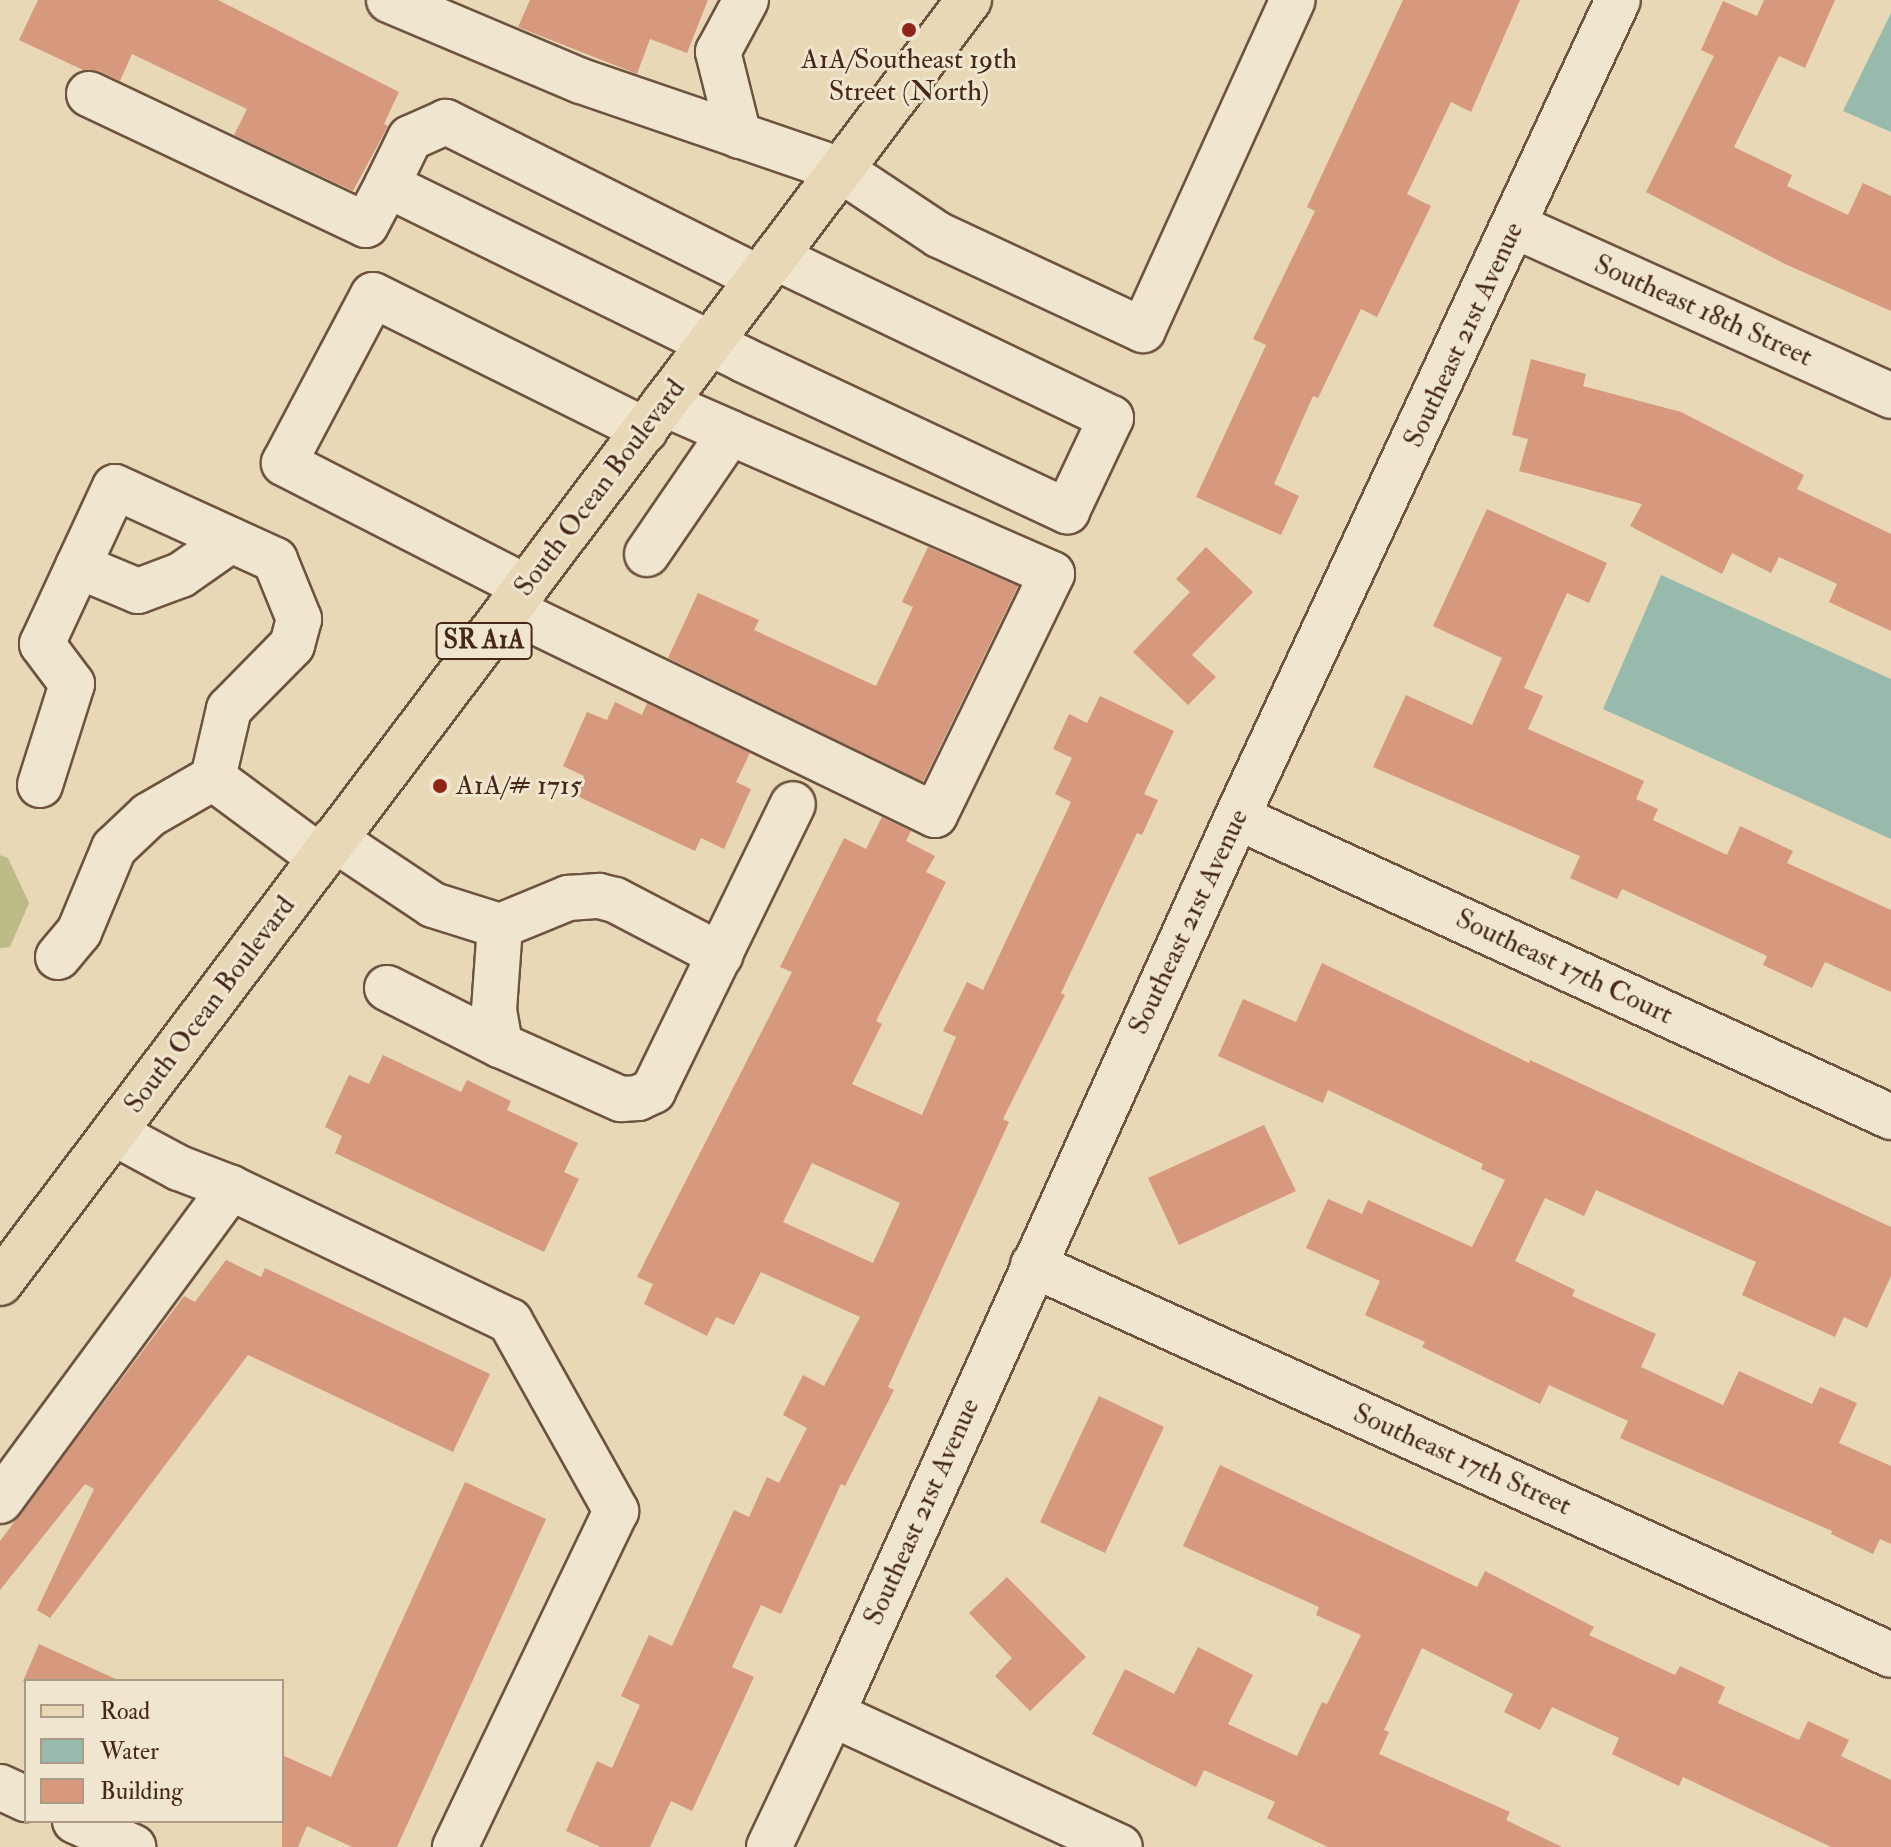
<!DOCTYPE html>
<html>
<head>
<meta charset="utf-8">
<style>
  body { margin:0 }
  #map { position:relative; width:1891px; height:1847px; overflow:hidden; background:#e8d8b6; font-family:"IM FELL Double Pica",serif }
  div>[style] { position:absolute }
  .green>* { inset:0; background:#bdbc89 }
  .water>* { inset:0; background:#97baac }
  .building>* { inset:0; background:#d6997e }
  .roads { filter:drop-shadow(2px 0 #6e5340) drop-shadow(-2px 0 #6e5340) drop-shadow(0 2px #6e5340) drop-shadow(0 -2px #6e5340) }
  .minor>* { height:44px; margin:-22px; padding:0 22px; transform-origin:22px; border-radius:22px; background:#f0e6d0 }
  .major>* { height:44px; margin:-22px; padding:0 22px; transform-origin:22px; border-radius:22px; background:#e8d8b6 }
  .dots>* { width:22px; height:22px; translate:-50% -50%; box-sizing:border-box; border:4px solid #f0e6d0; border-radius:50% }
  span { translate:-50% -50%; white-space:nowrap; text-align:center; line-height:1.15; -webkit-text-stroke:6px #f0e6d0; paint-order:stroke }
  .shield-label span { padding:2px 6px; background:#f0e6d0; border:2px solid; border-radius:6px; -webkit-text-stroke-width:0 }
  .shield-label { font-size:26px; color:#462719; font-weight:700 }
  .poi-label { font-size:28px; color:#462719 }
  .left { translate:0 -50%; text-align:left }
  .street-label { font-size:28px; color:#462719 }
  .legend { position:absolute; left:24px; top:1679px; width:260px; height:144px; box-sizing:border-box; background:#f0e6d0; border:2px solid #ac9a87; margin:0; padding:10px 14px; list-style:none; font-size:24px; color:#462719 }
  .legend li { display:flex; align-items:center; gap:16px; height:40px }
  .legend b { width:40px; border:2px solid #ac9a87 }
</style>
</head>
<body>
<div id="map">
  <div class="green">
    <div style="clip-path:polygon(0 855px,8px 858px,29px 903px,10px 947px,0 948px)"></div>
  </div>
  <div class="water">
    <div style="clip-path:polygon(1891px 13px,1891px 132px,1843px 111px)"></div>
    <div style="clip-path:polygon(1661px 575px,1891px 679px,1891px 839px,1603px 709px)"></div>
  </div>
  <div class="building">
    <div style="clip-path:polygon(38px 0,218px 0,399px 92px,384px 124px,388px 126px,353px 191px,234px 135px,247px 109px,132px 54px,120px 81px,99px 71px,83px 70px,19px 40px)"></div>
    <div style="clip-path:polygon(530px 0,708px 0,687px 53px,650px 39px,637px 74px,518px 27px)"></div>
    <div style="clip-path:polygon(1403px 0,1520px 0,1471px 112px,1451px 102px,1407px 194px,1431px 206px,1377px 317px,1361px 309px,1318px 398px,1313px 396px,1274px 484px,1299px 496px,1281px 535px,1196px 497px,1266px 345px,1253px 339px,1315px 211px,1307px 207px)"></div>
    <div style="clip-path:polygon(1764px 0,1835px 0,1805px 68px,1779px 56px,1734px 147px,1792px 175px,1787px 186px,1848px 215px,1863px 183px,1891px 196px,1891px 311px,1785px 264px,1646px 192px,1714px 56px,1701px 50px,1723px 1px,1757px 16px)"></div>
    <div style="clip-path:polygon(1531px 359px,1586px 374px,1583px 386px,1681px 412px,1804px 475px,1797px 489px,1891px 534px,1891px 631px,1829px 602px,1837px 584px,1779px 557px,1771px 573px,1732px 553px,1722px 574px,1630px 526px,1642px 504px,1519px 471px,1528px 439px,1512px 435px)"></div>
    <div style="clip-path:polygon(1487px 509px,1607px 563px,1589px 603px,1567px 593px,1524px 688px,1543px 696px,1528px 729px,1644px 781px,1636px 799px,1658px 809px,1653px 820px,1727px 855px,1740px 826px,1793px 851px,1787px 863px,1891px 910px,1891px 992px,1825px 962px,1812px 988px,1763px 965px,1767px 956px,1622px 889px,1617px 899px,1570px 878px,1580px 856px,1373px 767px,1406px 695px,1472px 725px,1502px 658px,1433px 626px)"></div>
    <div style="clip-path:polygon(928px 547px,1018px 586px,923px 782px,668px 658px,698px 593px,759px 620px,754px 630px,876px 686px,913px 607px,902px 602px)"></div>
    <div style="clip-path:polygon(1206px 547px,1253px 592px,1192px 655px,1216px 677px,1188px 705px,1133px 652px,1190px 592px,1176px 579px)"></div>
    <div style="clip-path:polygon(evenodd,1100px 696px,1174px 731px,1144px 794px,1158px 800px,1142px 835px,1137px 833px,1061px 993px,1065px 995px,1003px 1119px,1009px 1122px,888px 1387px,894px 1390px,845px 1486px,841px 1484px,781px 1614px,761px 1605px,732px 1667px,754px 1677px,692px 1811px,671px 1801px,650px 1847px,601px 1847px,566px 1831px,597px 1761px,612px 1768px,640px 1705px,621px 1696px,649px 1635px,672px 1646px,734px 1510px,749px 1517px,767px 1477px,779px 1483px,807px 1428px,783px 1415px,803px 1375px,824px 1386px,860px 1317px,761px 1272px,734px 1325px,716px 1317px,707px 1336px,644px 1304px,653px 1284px,637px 1277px,792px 972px,780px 967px,844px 838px,866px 849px,882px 817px,911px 831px,906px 841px,935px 856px,926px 872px,946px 882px,876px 1021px,882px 1024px,852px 1084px,922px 1115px,956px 1037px,943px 1031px,967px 982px,983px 990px,1071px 802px,1055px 794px,1072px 758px,1053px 749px,1069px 714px,1087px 723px,1100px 696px,812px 1163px,900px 1203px,873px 1263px,783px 1222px,812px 1163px)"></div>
    <div style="clip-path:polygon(615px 702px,642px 715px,647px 703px,750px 753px,736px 782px,751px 789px,724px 849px,701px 838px,695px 851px,575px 795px,584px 776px,563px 766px,587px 712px,607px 720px)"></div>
    <div style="clip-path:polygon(1322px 963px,1529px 1063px,1530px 1060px,1891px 1227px,1891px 1276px,1867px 1328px,1844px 1317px,1835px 1337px,1742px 1295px,1756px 1262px,1596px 1190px,1584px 1216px,1545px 1198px,1515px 1261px,1575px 1290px,1572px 1296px,1656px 1334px,1641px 1367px,1723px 1405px,1739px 1371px,1812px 1404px,1820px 1387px,1857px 1403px,1839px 1443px,1891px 1466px,1891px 1544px,1880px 1539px,1873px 1554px,1831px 1534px,1832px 1531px,1620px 1438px,1628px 1421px,1549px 1385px,1540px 1404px,1422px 1347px,1425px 1342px,1365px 1315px,1380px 1281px,1306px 1248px,1328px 1199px,1362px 1214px,1368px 1200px,1472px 1247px,1505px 1180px,1481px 1169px,1483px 1164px,1328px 1090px,1323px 1103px,1218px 1056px,1243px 999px,1296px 1022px)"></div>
    <div style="clip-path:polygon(383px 1055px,461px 1092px,467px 1080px,511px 1101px,507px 1110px,578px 1143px,564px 1172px,579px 1179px,544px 1252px,335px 1153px,342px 1136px,325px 1127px,349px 1075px,369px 1084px)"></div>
    <div style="clip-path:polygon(1264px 1125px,1296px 1191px,1179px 1245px,1148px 1178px)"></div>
    <div style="clip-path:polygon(226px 1260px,261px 1277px,265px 1268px,490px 1374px,453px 1452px,248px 1355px,50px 1618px,37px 1610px,94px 1489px,85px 1484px,0 1590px,0 1541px,184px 1296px,195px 1302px)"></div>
    <div style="clip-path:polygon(1099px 1396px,1164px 1427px,1105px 1553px,1040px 1522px)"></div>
    <div style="clip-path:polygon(1220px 1465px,1477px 1587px,1485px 1571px,1594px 1627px,1589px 1635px,1675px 1675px,1680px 1666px,1725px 1687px,1718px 1703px,1799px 1740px,1808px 1721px,1849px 1740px,1841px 1756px,1891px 1780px,1891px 1847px,1831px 1847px,1683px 1777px,1679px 1786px,1612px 1754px,1619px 1738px,1552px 1707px,1540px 1730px,1504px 1712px,1513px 1694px,1422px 1648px,1384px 1730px,1389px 1732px,1379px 1754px,1510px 1812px,1506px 1820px,1562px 1847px,1328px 1847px,1267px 1818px,1275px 1802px,1204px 1770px,1196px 1787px,1092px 1734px,1125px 1669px,1174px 1694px,1198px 1647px,1253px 1675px,1228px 1724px,1297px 1756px,1322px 1702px,1327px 1704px,1361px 1635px,1316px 1615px,1319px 1607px,1183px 1546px)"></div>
    <div style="clip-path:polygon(465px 1482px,546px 1519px,397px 1847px,352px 1847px,307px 1826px,298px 1847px,282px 1847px,282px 1755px,331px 1777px)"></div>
    <div style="clip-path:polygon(1007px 1577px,1086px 1657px,1030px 1711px,995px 1676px,1012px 1658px,969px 1613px)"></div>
    <div style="clip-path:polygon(39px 1644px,120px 1681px,23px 1681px)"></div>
  </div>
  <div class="roads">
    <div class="minor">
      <div style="left:389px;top:0;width:208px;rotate:22.9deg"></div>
      <div style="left:581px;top:81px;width:275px;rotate:18.9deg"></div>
      <div style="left:841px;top:170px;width:118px;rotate:33.6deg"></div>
      <div style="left:939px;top:235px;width:225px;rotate:25deg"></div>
      <div style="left:1143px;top:330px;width:362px;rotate:-65.6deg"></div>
      <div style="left:89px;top:94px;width:306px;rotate:25.3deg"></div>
      <div style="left:366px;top:225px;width:45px;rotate:-62.3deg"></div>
      <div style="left:739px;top:136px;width:87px;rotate:-104deg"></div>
      <div style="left:718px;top:52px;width:59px;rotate:-61.7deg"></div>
      <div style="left:1515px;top:226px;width:413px;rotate:24.3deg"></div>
      <div style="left:759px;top:278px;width:350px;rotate:-153.5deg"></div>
      <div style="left:446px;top:122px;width:39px;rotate:156deg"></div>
      <div style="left:410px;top:138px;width:52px;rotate:116.1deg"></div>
      <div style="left:387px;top:185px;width:398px;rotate:26.1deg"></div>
      <div style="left:744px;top:360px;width:357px;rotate:25.1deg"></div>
      <div style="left:1067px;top:511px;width:103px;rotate:-64.7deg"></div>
      <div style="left:1111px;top:418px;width:373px;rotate:-154.4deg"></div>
      <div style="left:647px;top:554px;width:147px;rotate:-55.6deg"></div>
      <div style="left:78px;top:566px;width:65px;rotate:22.6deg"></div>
      <div style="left:138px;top:591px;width:46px;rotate:-20.4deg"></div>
      <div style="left:181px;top:575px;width:61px;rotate:-35deg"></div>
      <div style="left:526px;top:587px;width:272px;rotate:-152.9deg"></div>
      <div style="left:284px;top:463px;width:190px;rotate:-62.1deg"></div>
      <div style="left:373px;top:295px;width:304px;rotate:26.4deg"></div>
      <div style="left:509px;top:609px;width:473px;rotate:25.8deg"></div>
      <div style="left:935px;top:815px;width:268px;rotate:-64.1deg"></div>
      <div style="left:1052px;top:574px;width:424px;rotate:-156.3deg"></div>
      <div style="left:40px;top:785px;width:106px;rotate:-72.4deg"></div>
      <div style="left:72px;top:684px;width:50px;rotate:-126.9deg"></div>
      <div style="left:42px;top:644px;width:173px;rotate:-65.1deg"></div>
      <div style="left:115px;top:487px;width:176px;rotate:24.5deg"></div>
      <div style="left:275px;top:560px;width:64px;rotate:67.9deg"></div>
      <div style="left:299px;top:619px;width:27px;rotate:105deg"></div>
      <div style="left:292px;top:645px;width:90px;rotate:134.5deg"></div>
      <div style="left:229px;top:709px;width:71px;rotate:103.1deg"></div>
      <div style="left:213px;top:778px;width:134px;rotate:36.5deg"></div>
      <div style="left:1237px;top:817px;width:720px;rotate:24.64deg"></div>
      <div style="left:334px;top:839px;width:119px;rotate:33.7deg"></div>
      <div style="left:433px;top:905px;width:70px;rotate:17.4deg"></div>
      <div style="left:500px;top:926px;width:74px;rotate:-22.4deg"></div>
      <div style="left:568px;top:898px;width:31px;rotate:-4deg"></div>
      <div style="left:599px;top:896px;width:16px;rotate:14deg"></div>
      <div style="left:615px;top:900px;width:119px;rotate:27.6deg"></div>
      <div style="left:500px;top:926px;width:84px;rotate:94.1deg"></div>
      <div style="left:494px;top:1010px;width:36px;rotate:80deg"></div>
      <div style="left:58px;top:957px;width:33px;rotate:-50deg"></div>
      <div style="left:79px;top:932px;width:91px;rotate:-67.4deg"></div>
      <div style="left:114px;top:848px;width:48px;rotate:-43.3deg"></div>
      <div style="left:149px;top:815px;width:74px;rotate:-30deg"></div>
      <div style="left:387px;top:988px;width:127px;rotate:26.8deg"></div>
      <div style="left:500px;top:1045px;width:133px;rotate:24.1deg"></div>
      <div style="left:621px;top:1099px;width:17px;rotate:-3deg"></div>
      <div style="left:638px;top:1098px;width:17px;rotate:-25deg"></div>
      <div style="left:653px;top:1091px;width:319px;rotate:-64deg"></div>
      <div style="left:114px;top:1133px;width:74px;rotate:28.3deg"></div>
      <div style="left:179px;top:1168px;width:56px;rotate:21deg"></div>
      <div style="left:231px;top:1188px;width:309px;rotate:25.5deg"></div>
      <div style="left:510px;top:1321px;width:218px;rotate:60.8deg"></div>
      <div style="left:616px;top:1511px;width:373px;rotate:115.6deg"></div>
      <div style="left:1033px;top:1265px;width:942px;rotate:24.44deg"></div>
      <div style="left:0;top:1501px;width:389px;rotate:-53.6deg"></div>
      <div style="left:832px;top:1714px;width:317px;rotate:24.8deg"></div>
      <div style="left:0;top:1787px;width:29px;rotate:25deg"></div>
      <div style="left:75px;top:1821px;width:64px;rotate:24.1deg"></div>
      <div style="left:769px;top:1847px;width:147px;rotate:-64.7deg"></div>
      <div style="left:832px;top:1714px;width:984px;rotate:-65.7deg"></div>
      <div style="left:1237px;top:817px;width:901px;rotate:-65deg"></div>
    </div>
    <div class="major">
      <div style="left:0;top:1283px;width:1608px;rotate:-52.94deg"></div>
    </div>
  </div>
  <div class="dots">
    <div style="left:909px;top:30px;background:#8f2418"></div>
    <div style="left:440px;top:786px;background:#8f2418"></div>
  </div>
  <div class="shield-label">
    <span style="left:484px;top:641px">SR A1A</span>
  </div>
  <div class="poi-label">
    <span style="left:909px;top:76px">A1A/Southeast 19th<br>Street (North)</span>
    <span class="left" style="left:456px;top:786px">A1A/# 1715</span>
  </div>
  <div class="street-label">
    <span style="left:1703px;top:311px;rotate:24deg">Southeast 18th Street</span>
    <span style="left:1464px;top:335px;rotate:-65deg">Southeast 21st Avenue</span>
    <span style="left:600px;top:488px;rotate:-53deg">South Ocean Boulevard</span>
    <span style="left:1189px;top:922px;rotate:-65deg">Southeast 21st Avenue</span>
    <span style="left:1564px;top:967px;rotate:25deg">Southeast 17th Court</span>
    <span style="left:210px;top:1005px;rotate:-53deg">South Ocean Boulevard</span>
    <span style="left:1462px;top:1460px;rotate:24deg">Southeast 17th Street</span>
    <span style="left:922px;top:1512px;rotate:-66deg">Southeast 21st Avenue</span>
  </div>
  <ul class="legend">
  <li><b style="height:10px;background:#e8d8b6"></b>Road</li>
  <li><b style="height:22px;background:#97baac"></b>Water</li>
  <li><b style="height:22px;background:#d6997e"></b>Building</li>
  </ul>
</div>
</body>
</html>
